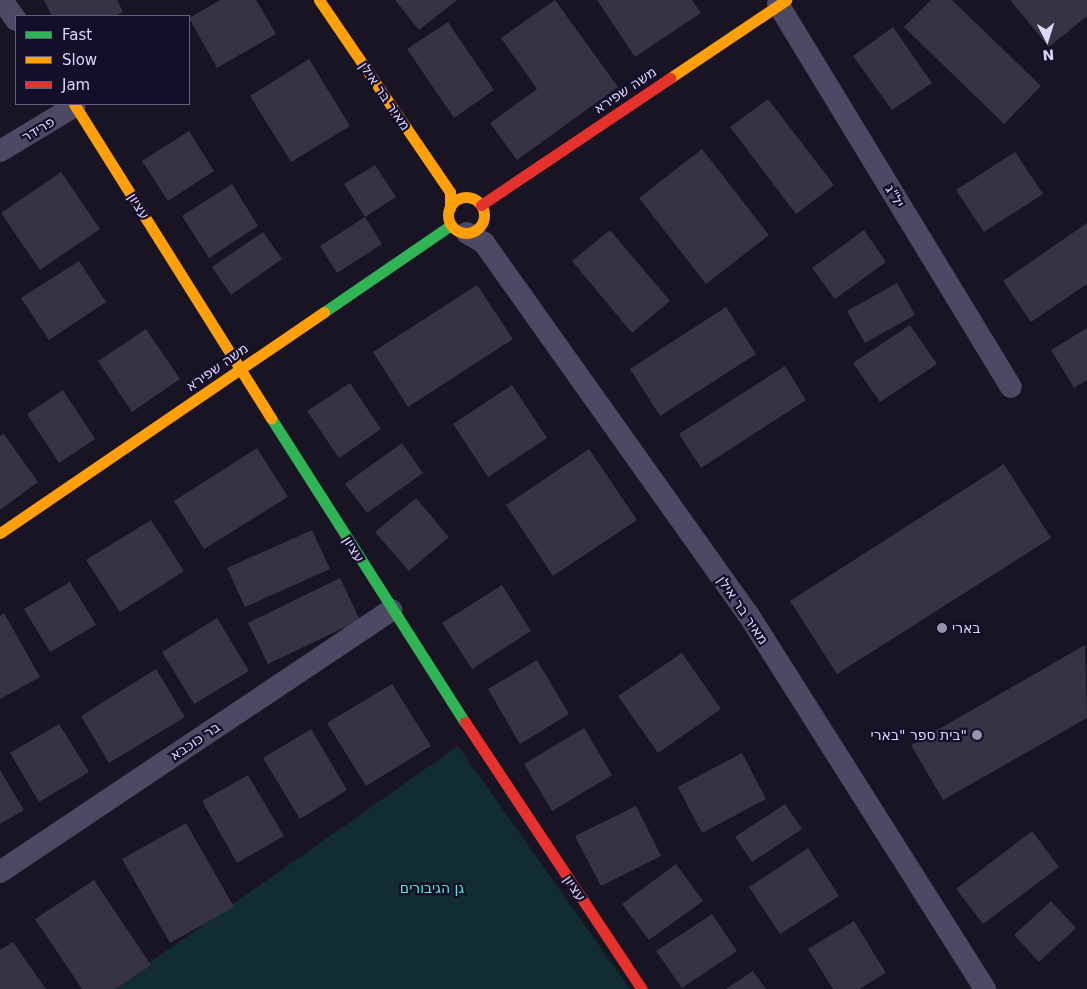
<!DOCTYPE html>
<html>
<head>
<meta charset="utf-8">
<style>
  body { margin:0 }
  #map { position:relative; width:1087px; height:989px; overflow:hidden; background:#181423; font-family:"DejaVu Sans",Heebo,sans-serif }
  div>[style] { position:absolute }
  .green>* { inset:0; background:#112d32 }
  .building>* { inset:0; background:#383245 }
  .street>* { height:22px; margin:-11px; padding:0 11px; transform-origin:11px; border-radius:11px; background:#4d4864 }
  .fast>* { height:11px; margin:-5.5px; padding:0 5.5px; transform-origin:5.5px; border-radius:5.5px; background:#30b455 }
  .slow>* { height:11px; margin:-5.5px; padding:0 5.5px; transform-origin:5.5px; border-radius:5.5px; background:#ff9f0a }
  .slow>.ring { margin:-5.5px; padding:0; box-sizing:content-box; background:none; border:11px solid #ff9f0a; border-radius:50% }
  .jam>* { height:11px; margin:-5.5px; padding:0 5.5px; transform-origin:5.5px; border-radius:5.5px; background:#e5322d }
  .dots>* { width:14px; height:14px; translate:-50% -50%; box-sizing:border-box; border:2px solid #150e29; border-radius:50% }
  span { translate:-50% -50%; white-space:nowrap; text-align:center; line-height:1.15; -webkit-text-stroke:4.5px #150e29; paint-order:stroke }
  .street-label { font-size:14px; color:#dfd6ff }
  .poi-label { font-size:14px; color:#dfd6ff }
  .left { translate:0 -50%; text-align:left }
  .right { translate:-100% -50%; text-align:right }
  .park-label { font-size:14px; color:#57ead5 }
  .legend { position:absolute; left:15px; top:15px; width:175px; height:90px; box-sizing:border-box; background:#150e29; border:1px solid #665e7f; margin:0; padding:6px 9px; list-style:none; font-size:15px; color:#dfd6ff }
  .legend li { display:flex; align-items:center; gap:10px; height:25px }
  .legend b { width:25px; border:1px solid #665e7f }
  .north { position:absolute; left:1022px; top:15px; width:50px; height:50px; -webkit-text-stroke:4px #150e29; paint-order:stroke; rotate:175deg; font-size:14px; font-weight:700; line-height:20px; text-align:center; color:#dfd6ff }
  .north::after { content:''; display:block; margin:auto; width:18px; height:22px; background:#dfd6ff; clip-path:polygon(50% 0,100% 100%,50% 72%,0 100%) }
</style>
</head>
<body>
<div id="map">
  <div class="green">
    <div style="clip-path:polygon(458px 746px,630px 989px,112px 989px)"></div>
  </div>
  <div class="building">
    <div style="clip-path:polygon(44px 0,117px 0,123px 12px,114px 16px,52px 16px)"></div>
    <div style="clip-path:polygon(220px 0,256px 0,276px 34px,217px 68px,189px 18px)"></div>
    <div style="clip-path:polygon(395px 0,457px 0,419px 30px)"></div>
    <div style="clip-path:polygon(555px 0,618px 87px,517px 160px,490px 123px,537px 89px,501px 38px)"></div>
    <div style="clip-path:polygon(597px 0,692px 0,701px 13px,635px 57px)"></div>
    <div style="clip-path:polygon(931px 0,952px 0,1041px 86px,1004px 124px,904px 27px)"></div>
    <div style="clip-path:polygon(1010px 0,1087px 0,1087px 16px,1049px 47px)"></div>
    <div style="clip-path:polygon(448px 22px,494px 90px,454px 118px,407px 49px)"></div>
    <div style="clip-path:polygon(893px 27px,932px 83px,892px 110px,853px 56px)"></div>
    <div style="clip-path:polygon(309px 59px,350px 126px,291px 162px,250px 96px)"></div>
    <div style="clip-path:polygon(768px 99px,834px 185px,796px 214px,730px 127px)"></div>
    <div style="clip-path:polygon(189px 131px,214px 171px,168px 201px,142px 161px)"></div>
    <div style="clip-path:polygon(702px 149px,769px 235px,706px 284px,639px 198px)"></div>
    <div style="clip-path:polygon(1015px 152px,1043px 194px,984px 232px,956px 190px)"></div>
    <div style="clip-path:polygon(375px 165px,396px 197px,365px 217px,382px 244px,337px 273px,320px 246px,365px 217px,344px 184px)"></div>
    <div style="clip-path:polygon(61px 172px,100px 229px,40px 270px,1px 213px)"></div>
    <div style="clip-path:polygon(232px 184px,258px 226px,209px 258px,182px 216px)"></div>
    <div style="clip-path:polygon(1087px 223px,1087px 284px,1031px 322px,1003px 281px)"></div>
    <div style="clip-path:polygon(610px 230px,670px 301px,632px 333px,572px 261px)"></div>
    <div style="clip-path:polygon(864px 230px,886px 262px,835px 299px,812px 268px)"></div>
    <div style="clip-path:polygon(263px 232px,282px 259px,231px 295px,212px 267px)"></div>
    <div style="clip-path:polygon(79px 261px,106px 302px,49px 340px,21px 298px)"></div>
    <div style="clip-path:polygon(897px 283px,915px 315px,865px 343px,847px 311px)"></div>
    <div style="clip-path:polygon(477px 285px,513px 339px,408px 407px,373px 352px)"></div>
    <div style="clip-path:polygon(726px 307px,756px 354px,660px 416px,630px 369px)"></div>
    <div style="clip-path:polygon(910px 325px,937px 364px,880px 402px,853px 363px)"></div>
    <div style="clip-path:polygon(1087px 328px,1087px 380px,1074px 388px,1051px 350px)"></div>
    <div style="clip-path:polygon(146px 329px,180px 379px,132px 412px,98px 361px)"></div>
    <div style="clip-path:polygon(785px 366px,806px 400px,701px 468px,679px 434px)"></div>
    <div style="clip-path:polygon(350px 383px,381px 429px,339px 458px,307px 411px)"></div>
    <div style="clip-path:polygon(512px 385px,547px 438px,488px 477px,453px 424px)"></div>
    <div style="clip-path:polygon(63px 390px,95px 439px,59px 463px,27px 414px)"></div>
    <div style="clip-path:polygon(4px 434px,38px 482px,0 510px,0 436px)"></div>
    <div style="clip-path:polygon(402px 443px,423px 473px,367px 513px,345px 484px)"></div>
    <div style="clip-path:polygon(257px 448px,288px 497px,204px 549px,174px 501px)"></div>
    <div style="clip-path:polygon(589px 449px,637px 520px,553px 576px,506px 505px)"></div>
    <div style="clip-path:polygon(1004px 464px,1051px 538px,837px 674px,790px 601px)"></div>
    <div style="clip-path:polygon(416px 498px,449px 537px,409px 571px,375px 532px)"></div>
    <div style="clip-path:polygon(151px 520px,184px 571px,120px 612px,86px 560px)"></div>
    <div style="clip-path:polygon(312px 530px,330px 569px,245px 607px,227px 568px)"></div>
    <div style="clip-path:polygon(340px 578px,360px 620px,268px 664px,248px 623px)"></div>
    <div style="clip-path:polygon(70px 582px,96px 625px,50px 652px,24px 609px)"></div>
    <div style="clip-path:polygon(502px 585px,531px 631px,472px 669px,442px 623px)"></div>
    <div style="clip-path:polygon(4px 613px,40px 677px,0 699px,0 616px)"></div>
    <div style="clip-path:polygon(217px 618px,249px 671px,194px 704px,162px 652px)"></div>
    <div style="clip-path:polygon(1085px 645px,1087px 718px,943px 800px,911px 745px)"></div>
    <div style="clip-path:polygon(682px 653px,721px 709px,658px 753px,618px 696px)"></div>
    <div style="clip-path:polygon(537px 660px,569px 714px,520px 744px,488px 689px)"></div>
    <div style="clip-path:polygon(156px 669px,185px 717px,109px 763px,81px 716px)"></div>
    <div style="clip-path:polygon(392px 684px,431px 746px,366px 786px,327px 723px)"></div>
    <div style="clip-path:polygon(59px 724px,89px 772px,39px 802px,10px 753px)"></div>
    <div style="clip-path:polygon(584px 728px,612px 775px,552px 811px,524px 764px)"></div>
    <div style="clip-path:polygon(311px 729px,347px 790px,300px 819px,263px 758px)"></div>
    <div style="clip-path:polygon(742px 753px,766px 799px,702px 833px,678px 787px)"></div>
    <div style="clip-path:polygon(0 770px,24px 810px,0 824px)"></div>
    <div style="clip-path:polygon(248px 775px,284px 836px,237px 863px,202px 801px)"></div>
    <div style="clip-path:polygon(785px 804px,802px 829px,752px 862px,735px 837px)"></div>
    <div style="clip-path:polygon(636px 806px,661px 856px,601px 886px,575px 836px)"></div>
    <div style="clip-path:polygon(186px 823px,234px 907px,170px 943px,122px 859px)"></div>
    <div style="clip-path:polygon(1032px 831px,1059px 867px,983px 924px,956px 889px)"></div>
    <div style="clip-path:polygon(808px 848px,839px 896px,780px 934px,749px 887px)"></div>
    <div style="clip-path:polygon(676px 864px,703px 901px,649px 940px,622px 904px)"></div>
    <div style="clip-path:polygon(94px 880px,151px 965px,115px 989px,82px 989px,35px 919px)"></div>
    <div style="clip-path:polygon(1051px 901px,1076px 928px,1039px 962px,1014px 935px)"></div>
    <div style="clip-path:polygon(712px 914px,737px 951px,682px 988px,656px 951px)"></div>
    <div style="clip-path:polygon(854px 921px,886px 973px,859px 989px,833px 989px,808px 949px)"></div>
    <div style="clip-path:polygon(13px 942px,46px 989px,0 989px,0 950px)"></div>
    <div style="clip-path:polygon(753px 971px,766px 989px,726px 989px)"></div>
  </div>
  <div class="street">
    <div style="left:2px;top:0;width:24px;rotate:55deg"></div>
    <div style="left:778px;top:4px;width:448px;rotate:58.7deg"></div>
    <div style="left:0;top:151px;width:87px;rotate:-31deg"></div>
    <div style="left:467px;top:233px;width:20px;rotate:30deg"></div>
    <div style="left:484px;top:243px;width:455px;rotate:54.6deg"></div>
    <div style="left:748px;top:614px;width:444px;rotate:57.7deg"></div>
    <div style="left:0;top:872px;width:471px;rotate:-33.8deg"></div>
  </div>
  <div class="fast">
    <div style="left:324px;top:312px;width:154px;rotate:-34.4deg"></div>
    <div style="left:271px;top:418px;width:361px;rotate:57.5deg"></div>
  </div>
  <div class="slow">
    <div style="left:319px;top:0;width:232px;rotate:55.7deg"></div>
    <div style="left:450px;top:192px;width:16px;rotate:90deg"></div>
    <div style="left:670px;top:78px;width:140px;rotate:-33.9deg"></div>
    <div style="left:74px;top:104px;width:371px;rotate:57.9deg"></div>
    <div class="ring" style="left:448px;top:197px;width:25px;height:25px"></div>
    <div style="left:0;top:533px;width:392px;rotate:-34.3deg"></div>
  </div>
  <div class="jam">
    <div style="left:481px;top:205px;width:228px;rotate:-33.9deg"></div>
    <div style="left:465px;top:722px;width:320px;rotate:56.5deg"></div>
  </div>
  <div class="dots">
    <div style="left:942px;top:628px;background:#9992b2"></div>
    <div style="left:977px;top:735px;background:#9992b2"></div>
  </div>
  <div class="street-label">
    <span style="left:625px;top:90px;rotate:-34deg">משה שפירא</span>
    <span style="left:385px;top:96px;rotate:56deg">מאיר בר אילן</span>
    <span style="left:38px;top:129px;rotate:-31deg">פרידר</span>
    <span style="left:895px;top:196px;rotate:59deg">יל"ג</span>
    <span style="left:139px;top:206px;rotate:58deg">עציון</span>
    <span style="left:217px;top:367px;rotate:-35deg">משה שפירא</span>
    <span style="left:354px;top:549px;rotate:58deg">עציון</span>
    <span style="left:743px;top:610px;rotate:56deg">מאיר בר אילן</span>
    <span style="left:195px;top:741px;rotate:-34deg">בר כוכבא</span>
    <span style="left:575px;top:888px;rotate:56deg">עציון</span>
  </div>
  <div class="poi-label">
    <span class="left" style="left:952px;top:628px">בארי</span>
    <span class="right" style="left:967px;top:735px">בית ספר "בארי"</span>
  </div>
  <div class="park-label">
    <span style="left:432px;top:888px">גן הגיבורים</span>
  </div>
  <ul class="legend">
  <li><b style="height:6px;background:#30b455"></b>Fast</li>
  <li><b style="height:6px;background:#ff9f0a"></b>Slow</li>
  <li><b style="height:6px;background:#e5322d"></b>Jam</li>
  </ul>
  <div class="north">N</div>
</div>
</body>
</html>
